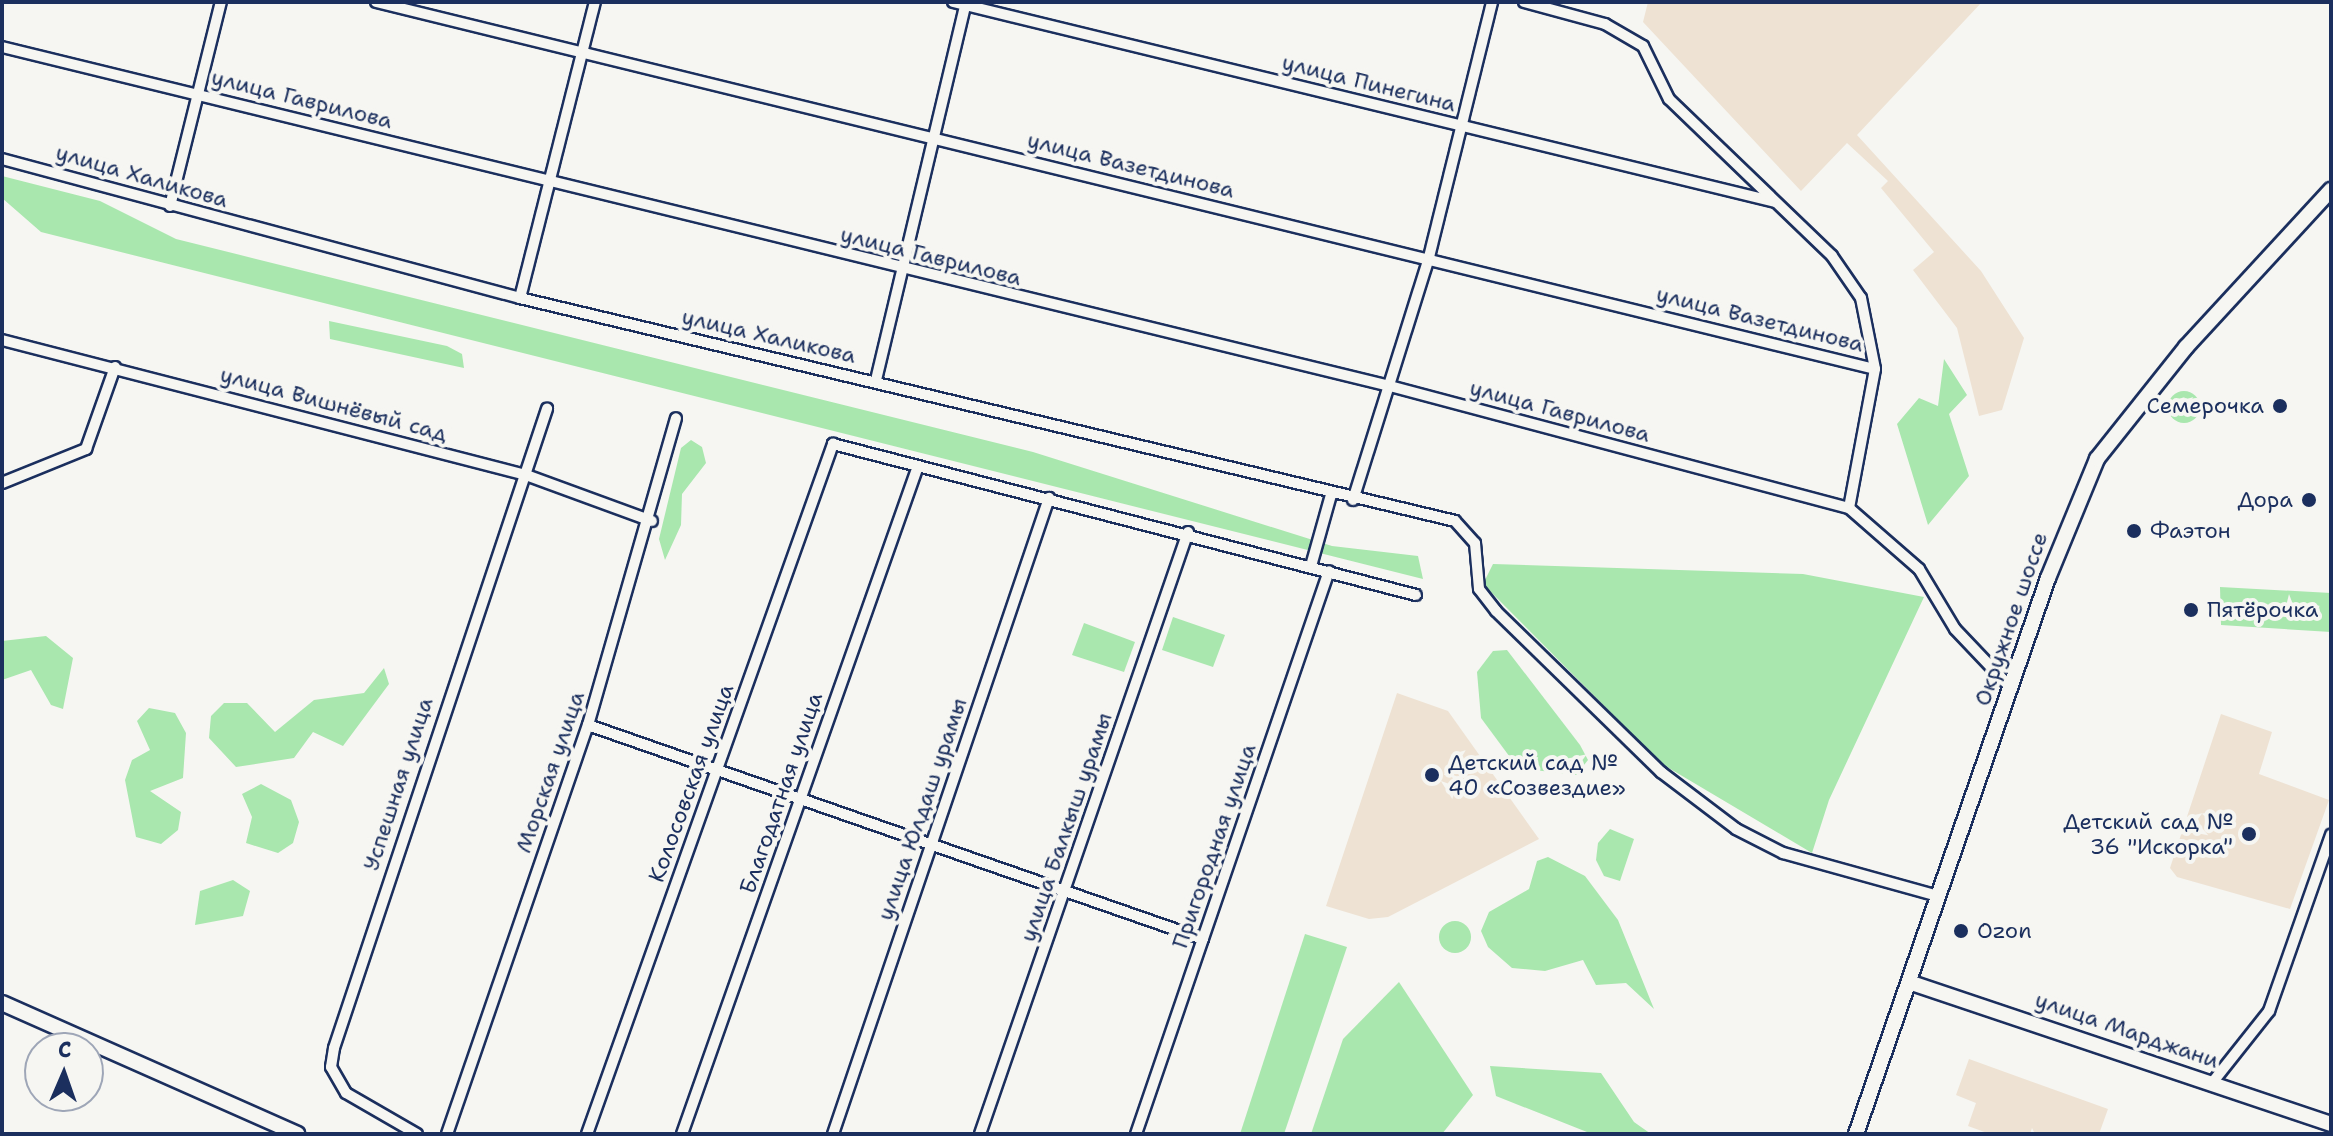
<!DOCTYPE html>
<html>
<head>
<meta charset="utf-8">
<style>
  body { margin:0 }
  #map { position:relative; width:2333px; height:1136px; overflow:hidden; background:#f6f6f2; font-family:"Shantell Sans",sans-serif }
  div>[style] { position:absolute }
  .built>* { inset:0; background:#eee2d3 }
  .green>* { inset:0; background:#a9e7ae }
  .round { border-radius:50% }
  .roads { filter:drop-shadow(2px 0 #1b2f5e) drop-shadow(-2px 0 #1b2f5e) drop-shadow(0 2px #1b2f5e) drop-shadow(0 -2px #1b2f5e) }
  .street>* { height:10px; margin:-5px; padding:0 5px; transform-origin:5px; border-radius:5px; background:#f6f6f2 }
  .secondary>* { height:14px; margin:-7px; padding:0 7px; transform-origin:7px; border-radius:7px; background:#f6f6f2 }
  .dots>* { width:22px; height:22px; translate:-50% -50%; box-sizing:border-box; border:4px solid #f6f6f2; border-radius:50% }
  span { translate:-50% -50%; white-space:nowrap; text-align:center; line-height:1.15; -webkit-text-stroke:8px #f6f6f2; paint-order:stroke }
  .street-label { font-size:22px; color:#1b2f5e }
  .poi-label { font-size:22px; color:#1b2f5e }
  .right { translate:-100% -50%; text-align:right }
  .left { translate:0 -50%; text-align:left }
  .frame { position:absolute; inset:0; border:4px solid #1b2f5e; pointer-events:none }
  .north { position:absolute; left:24px; top:1032px; width:80px; height:80px; box-sizing:border-box; background:#f6f6f2; border:2px solid #9ea6b7; border-radius:50%; rotate:2deg; font-size:22px; font-weight:700; line-height:32px; text-align:center; color:#1b2f5e }
  .north::after { content:''; display:block; margin:auto; width:28px; height:36px; background:#1b2f5e; clip-path:polygon(50% 0,100% 100%,50% 72%,0 100%) }
</style>
</head>
<body>
<div id="map">
  <div class="built">
    <div style="clip-path:polygon(1648px 2px,1982px 2px,1857px 135px,1981px 271px,2024px 338px,2002px 410px,1979px 416px,1957px 328px,1913px 270px,1934px 252px,1881px 188px,1888px 181px,1847px 143px,1801px 191px,1643px 22px)"></div>
    <div style="clip-path:polygon(1397px 693px,1448px 711px,1539px 839px,1388px 917px,1369px 919px,1326px 906px)"></div>
    <div style="clip-path:polygon(2221px 714px,2272px 732px,2259px 774px,2329px 800px,2290px 909px,2177px 877px,2170px 868px)"></div>
    <div style="clip-path:polygon(1969px 1059px,2108px 1109px,2099px 1134px,2035px 1134px,2032px 1128px,2030px 1134px,1990px 1134px,1968px 1126px,1976px 1103px,1956px 1095px)"></div>
  </div>
  <div class="green">
    <div style="clip-path:polygon(2px 176px,100px 201px,176px 239px,1033px 452px,1332px 546px,1418px 556px,1423px 579px,41px 232px,2px 198px)"></div>
    <div style="clip-path:polygon(329px 321px,447px 346px,462px 354px,464px 368px,330px 339px)"></div>
    <div style="clip-path:polygon(1944px 359px,1967px 395px,1949px 414px,1969px 476px,1928px 525px,1897px 424px,1919px 398px,1938px 406px)"></div>
    <div class="round" style="left:2168px;top:391px;width:32px;height:32px"></div>
    <div style="clip-path:polygon(691px 440px,702px 447px,706px 463px,682px 494px,681px 525px,665px 560px,659px 539px,681px 448px)"></div>
    <div style="clip-path:polygon(1493px 564px,1803px 574px,1924px 597px,1829px 800px,1812px 853px,1662px 764px,1483px 584px)"></div>
    <div style="clip-path:polygon(2220px 587px,2331px 593px,2331px 632px,2221px 625px)"></div>
    <div style="clip-path:polygon(1173px 617px,1225px 635px,1213px 667px,1162px 650px)"></div>
    <div style="clip-path:polygon(1084px 623px,1135px 642px,1124px 672px,1072px 655px)"></div>
    <div style="clip-path:polygon(46px 636px,73px 658px,63px 709px,51px 705px,31px 670px,2px 680px,2px 641px)"></div>
    <div style="clip-path:polygon(1507px 650px,1580px 745px,1588px 760px,1576px 775px,1518px 768px,1481px 718px,1477px 672px,1493px 651px)"></div>
    <div style="clip-path:polygon(384px 668px,389px 684px,343px 746px,313px 732px,294px 758px,236px 767px,209px 738px,211px 716px,224px 703px,247px 703px,275px 732px,314px 700px,364px 693px)"></div>
    <div style="clip-path:polygon(149px 708px,175px 713px,186px 733px,183px 778px,150px 791px,181px 812px,178px 830px,161px 844px,136px 837px,125px 780px,132px 760px,150px 750px,137px 721px)"></div>
    <div style="clip-path:polygon(261px 784px,291px 800px,299px 822px,293px 843px,278px 853px,246px 843px,252px 817px,242px 794px)"></div>
    <div style="clip-path:polygon(1610px 829px,1634px 839px,1620px 881px,1604px 876px,1596px 860px,1598px 843px)"></div>
    <div style="clip-path:polygon(1548px 857px,1585px 876px,1618px 920px,1654px 1009px,1626px 983px,1596px 985px,1583px 960px,1545px 971px,1512px 968px,1488px 947px,1481px 931px,1489px 912px,1529px 889px,1537px 861px)"></div>
    <div style="clip-path:polygon(233px 880px,250px 891px,243px 916px,195px 925px,200px 891px)"></div>
    <div class="round" style="left:1439px;top:921px;width:32px;height:32px"></div>
    <div style="clip-path:polygon(1305px 934px,1347px 947px,1284px 1134px,1240px 1134px)"></div>
    <div style="clip-path:polygon(1399px 982px,1473px 1095px,1442px 1134px,1311px 1134px,1343px 1039px)"></div>
    <div style="clip-path:polygon(1490px 1066px,1601px 1073px,1634px 1122px,1651px 1134px,1592px 1134px,1496px 1096px)"></div>
  </div>
  <div class="roads">
    <div class="street">
      <div style="left:376px;top:2px;width:1543px;rotate:13.76deg"></div>
      <div style="left:953px;top:2px;width:846px;rotate:13.67deg"></div>
      <div style="left:1524px;top:2px;width:84px;rotate:15.2deg"></div>
      <div style="left:1605px;top:24px;width:44px;rotate:30.1deg"></div>
      <div style="left:1643px;top:46px;width:59px;rotate:63.9deg"></div>
      <div style="left:1669px;top:99px;width:226px;rotate:43.9deg"></div>
      <div style="left:1832px;top:256px;width:51px;rotate:55.4deg"></div>
      <div style="left:1861px;top:298px;width:72px;rotate:78.8deg"></div>
      <div style="left:1875px;top:369px;width:141px;rotate:100.6deg"></div>
      <div style="left:1849px;top:508px;width:93px;rotate:41.1deg"></div>
      <div style="left:1919px;top:569px;width:70px;rotate:59deg"></div>
      <div style="left:1955px;top:629px;width:80px;rotate:46.5deg"></div>
      <div style="left:2px;top:47px;width:1429px;rotate:13.73deg"></div>
      <div style="left:1390px;top:386px;width:475px;rotate:14.9deg"></div>
      <div style="left:2px;top:159px;width:536px;rotate:15.02deg"></div>
      <div style="left:520px;top:298px;width:961px;rotate:13.41deg"></div>
      <div style="left:1455px;top:521px;width:30px;rotate:48deg"></div>
      <div style="left:1475px;top:543px;width:46px;rotate:85deg"></div>
      <div style="left:1479px;top:589px;width:28px;rotate:52deg"></div>
      <div style="left:1496px;top:611px;width:231px;rotate:44.3deg"></div>
      <div style="left:1661px;top:772px;width:94px;rotate:37.2deg"></div>
      <div style="left:1736px;top:829px;width:53px;rotate:27.1deg"></div>
      <div style="left:1783px;top:853px;width:161px;rotate:15.5deg"></div>
      <div style="left:170px;top:206px;width:210px;rotate:-76deg"></div>
      <div style="left:520px;top:298px;width:305px;rotate:-75.8deg"></div>
      <div style="left:2px;top:340px;width:541px;rotate:14.45deg"></div>
      <div style="left:526px;top:475px;width:134px;rotate:20.1deg"></div>
      <div style="left:876px;top:380px;width:389px;rotate:-76.6deg"></div>
      <div style="left:2px;top:483px;width:91px;rotate:-22deg"></div>
      <div style="left:86px;top:449px;width:87px;rotate:-70.5deg"></div>
      <div style="left:1353px;top:500px;width:255px;rotate:-72.6deg"></div>
      <div style="left:1429px;top:257px;width:263px;rotate:-76.1deg"></div>
      <div style="left:1311px;top:566px;width:74px;rotate:-74.3deg"></div>
      <div style="left:588px;top:725px;width:651px;rotate:19.19deg"></div>
      <div style="left:2212px;top:1083px;width:92px;rotate:-51.6deg"></div>
      <div style="left:2269px;top:1011px;width:187px;rotate:-70.6deg"></div>
      <div style="left:417px;top:1134px;width:82px;rotate:-150deg"></div>
      <div style="left:346px;top:1093px;width:30px;rotate:-120deg"></div>
      <div style="left:331px;top:1067px;width:19px;rotate:-81deg"></div>
      <div style="left:334px;top:1048px;width:674px;rotate:-71.57deg"></div>
      <div style="left:447px;top:1134px;width:433px;rotate:-71deg"></div>
      <div style="left:588px;top:725px;width:319px;rotate:-74deg"></div>
      <div style="left:587px;top:1134px;width:733px;rotate:-70.38deg"></div>
      <div style="left:833px;top:444px;width:602px;rotate:14.52deg"></div>
      <div style="left:682px;top:1134px;width:708px;rotate:-70.54deg"></div>
      <div style="left:833px;top:1134px;width:672px;rotate:-71.24deg"></div>
      <div style="left:980px;top:1134px;width:637px;rotate:-70.94deg"></div>
      <div style="left:1136px;top:1134px;width:595px;rotate:-71.08deg"></div>
    </div>
    <div class="secondary">
      <div style="left:1909px;top:982px;width:445px;rotate:18.6deg"></div>
      <div style="left:2px;top:1003px;width:323px;rotate:23.9deg"></div>
      <div style="left:1856px;top:1134px;width:588px;rotate:-70.95deg"></div>
      <div style="left:2048px;top:578px;width:129px;rotate:-67.6deg"></div>
      <div style="left:2097px;top:459px;width:143px;rotate:-51.5deg"></div>
      <div style="left:2186px;top:347px;width:214px;rotate:-47.3deg"></div>
    </div>
  </div>
  <div class="dots">
    <div style="left:2280px;top:406px;background:#1b2f5e"></div>
    <div style="left:2309px;top:500px;background:#1b2f5e"></div>
    <div style="left:2134px;top:531px;background:#1b2f5e"></div>
    <div style="left:2191px;top:610px;background:#1b2f5e"></div>
    <div style="left:1432px;top:775px;background:#1b2f5e"></div>
    <div style="left:2249px;top:834px;background:#1b2f5e"></div>
    <div style="left:1961px;top:931px;background:#1b2f5e"></div>
  </div>
  <div class="street-label">
    <span style="left:1369px;top:83px;rotate:14deg">улица Пинегина</span>
    <span style="left:302px;top:99px;rotate:14deg">улица Гаврилова</span>
    <span style="left:1131px;top:165px;rotate:14deg">улица Вазетдинова</span>
    <span style="left:142px;top:176px;rotate:16deg">улица Халикова</span>
    <span style="left:931px;top:256px;rotate:14deg">улица Гаврилова</span>
    <span style="left:1760px;top:319px;rotate:14deg">улица Вазетдинова</span>
    <span style="left:769px;top:336px;rotate:13deg">улица Халикова</span>
    <span style="left:334px;top:404px;rotate:15deg">улица Вишнёвый сад</span>
    <span style="left:1560px;top:411px;rotate:15deg">улица Гаврилова</span>
    <span style="left:2011px;top:619px;rotate:-71deg">Окружное шоссе</span>
    <span style="left:550px;top:772px;rotate:-71deg">Морская улица</span>
    <span style="left:691px;top:783px;rotate:-70deg">Колосовская улица</span>
    <span style="left:398px;top:784px;rotate:-72deg">Успешная улица</span>
    <span style="left:781px;top:793px;rotate:-71deg">Благодатная улица</span>
    <span style="left:922px;top:809px;rotate:-71deg">улица Юлдаш урамы</span>
    <span style="left:1066px;top:827px;rotate:-71deg">улица Балкыш урамы</span>
    <span style="left:1214px;top:846px;rotate:-71deg">Пригородная улица</span>
    <span style="left:2127px;top:1030px;rotate:19deg">улица Марджани</span>
  </div>
  <div class="poi-label">
    <span class="right" style="left:2264px;top:406px">Семерочка</span>
    <span class="right" style="left:2293px;top:500px">Дора</span>
    <span class="left" style="left:2150px;top:531px">Фаэтон</span>
    <span class="left" style="left:2207px;top:610px">Пятёрочка</span>
    <span class="left" style="left:1448px;top:775px">Детский сад №<br>40 «Созвездие»</span>
    <span class="right" style="left:2233px;top:834px">Детский сад №<br>36 "Искорка"</span>
    <span class="left" style="left:1977px;top:931px">Ozon</span>
  </div>
  <div class="frame"></div>
  <div class="north">С</div>
</div>
</body>
</html>
